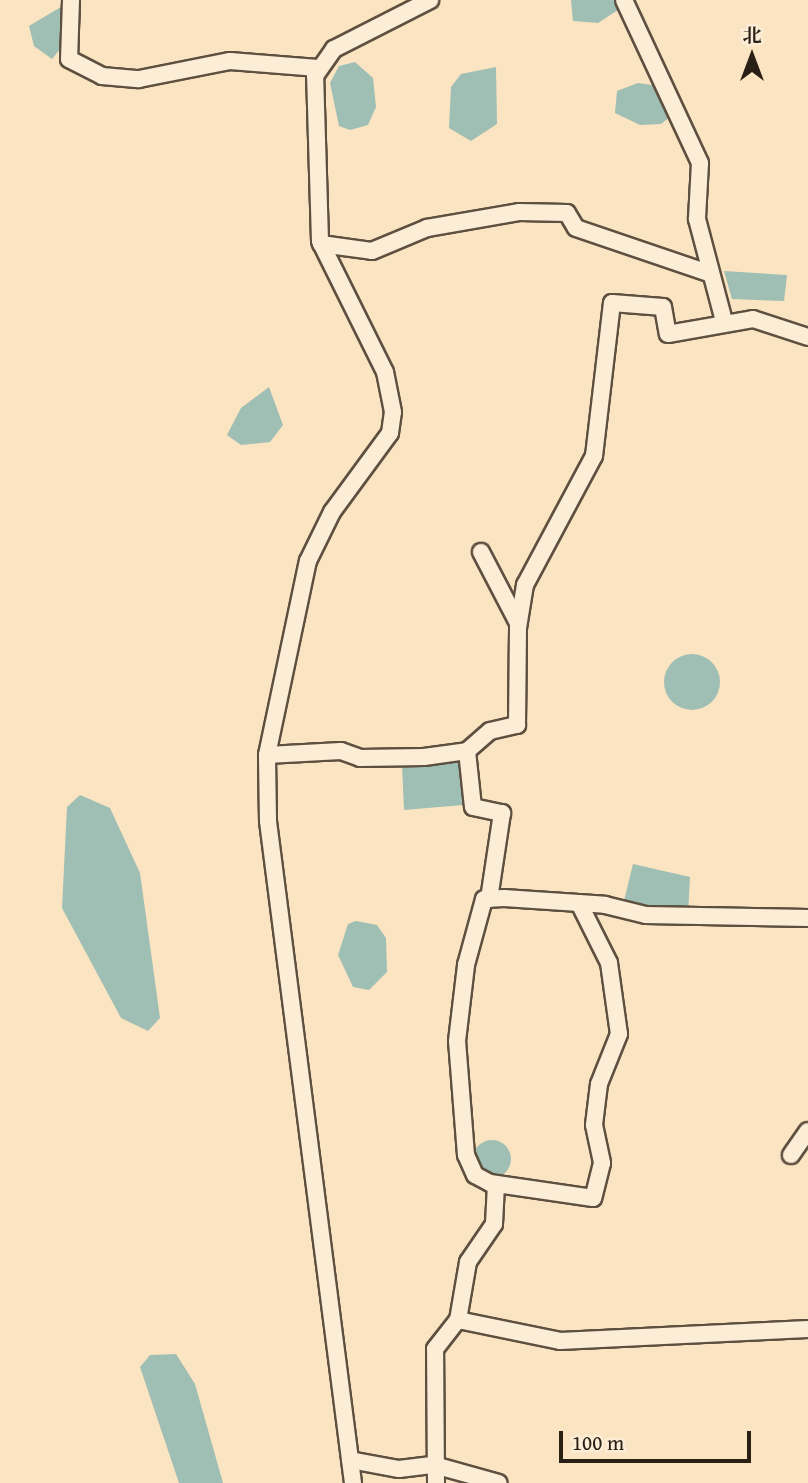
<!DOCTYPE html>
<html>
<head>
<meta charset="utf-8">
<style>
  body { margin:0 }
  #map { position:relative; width:808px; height:1483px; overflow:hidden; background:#fbe4c1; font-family:"Gentium Book Plus","Noto Serif SC",serif }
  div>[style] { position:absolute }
  .water>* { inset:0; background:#9fbeb4 }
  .round { border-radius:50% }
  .roads { filter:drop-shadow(2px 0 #5e5040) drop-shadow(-2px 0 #5e5040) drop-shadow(0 2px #5e5040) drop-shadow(0 -2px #5e5040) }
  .minor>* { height:16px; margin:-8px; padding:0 8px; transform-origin:8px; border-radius:8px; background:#fcedd7 }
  span { translate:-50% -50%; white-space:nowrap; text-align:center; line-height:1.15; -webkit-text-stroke:6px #fcedd7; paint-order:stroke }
  .north { position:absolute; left:717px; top:21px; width:70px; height:70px; -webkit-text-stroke:5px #fcedd7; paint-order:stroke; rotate:0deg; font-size:19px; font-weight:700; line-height:28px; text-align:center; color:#291f15 }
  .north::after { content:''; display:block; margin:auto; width:24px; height:32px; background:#291f15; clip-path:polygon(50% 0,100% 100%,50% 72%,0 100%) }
  .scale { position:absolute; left:559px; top:1431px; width:192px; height:32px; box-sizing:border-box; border:4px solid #291f15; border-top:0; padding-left:9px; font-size:21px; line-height:24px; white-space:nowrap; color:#291f15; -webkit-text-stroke:5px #fcedd7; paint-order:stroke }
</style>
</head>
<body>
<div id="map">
  <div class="water">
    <div style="clip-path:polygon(571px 0,617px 0,618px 10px,598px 23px,573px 21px)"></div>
    <div style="clip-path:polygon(66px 4px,65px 43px,52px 59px,34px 46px,29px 26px)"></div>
    <div style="clip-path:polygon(355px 62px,373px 78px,376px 107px,368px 125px,350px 130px,339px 126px,330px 83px,339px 66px)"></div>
    <div style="clip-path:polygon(496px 67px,497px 124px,471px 141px,449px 128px,451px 87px,461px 74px)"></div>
    <div style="clip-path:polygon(638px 83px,659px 86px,671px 116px,661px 124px,640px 125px,615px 113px,617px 91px)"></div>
    <div style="clip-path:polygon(724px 271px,787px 275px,784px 301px,732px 299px)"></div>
    <div style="clip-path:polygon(269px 387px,283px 425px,270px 442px,241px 445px,227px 435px,241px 408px)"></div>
    <div class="round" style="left:664px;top:654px;width:56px;height:56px"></div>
    <div style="clip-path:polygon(461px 762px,463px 805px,404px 810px,402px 765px)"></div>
    <div style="clip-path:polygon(80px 795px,110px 808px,140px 873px,160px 1018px,148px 1031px,121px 1018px,62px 908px,67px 807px)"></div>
    <div style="clip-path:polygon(633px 864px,690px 877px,688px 913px,623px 905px)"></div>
    <div style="clip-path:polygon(356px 921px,377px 925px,386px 938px,387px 972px,369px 990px,353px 987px,338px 955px,348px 924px)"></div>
    <div class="round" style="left:473px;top:1140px;width:38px;height:38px"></div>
    <div style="clip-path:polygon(176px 1354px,195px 1384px,223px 1483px,179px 1483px,140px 1367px,150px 1355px)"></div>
  </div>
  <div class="roads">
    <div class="minor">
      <div style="left:71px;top:0;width:59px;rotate:91.9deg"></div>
      <div style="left:69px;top:59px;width:37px;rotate:27deg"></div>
      <div style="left:102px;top:76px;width:37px;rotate:5deg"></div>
      <div style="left:139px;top:79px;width:93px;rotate:-11.2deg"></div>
      <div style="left:230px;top:61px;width:88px;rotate:4.5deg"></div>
      <div style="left:624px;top:0;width:180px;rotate:65deg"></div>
      <div style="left:700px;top:163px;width:56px;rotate:93.1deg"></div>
      <div style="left:697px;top:219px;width:106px;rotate:75.2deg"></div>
      <div style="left:321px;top:244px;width:51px;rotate:7.8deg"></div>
      <div style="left:372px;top:251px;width:60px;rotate:-22.7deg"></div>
      <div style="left:427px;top:228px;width:93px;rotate:-9.9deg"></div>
      <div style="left:519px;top:212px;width:48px;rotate:1.2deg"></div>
      <div style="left:567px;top:213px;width:17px;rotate:59deg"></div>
      <div style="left:576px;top:228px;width:139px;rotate:18.8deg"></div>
      <div style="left:481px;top:552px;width:80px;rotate:62.5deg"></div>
      <div style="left:467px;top:751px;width:56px;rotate:83.9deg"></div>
      <div style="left:473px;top:807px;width:30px;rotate:12deg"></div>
      <div style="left:502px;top:813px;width:87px;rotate:98.6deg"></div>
      <div style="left:267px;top:755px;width:74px;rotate:-3.1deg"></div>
      <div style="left:341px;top:751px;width:20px;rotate:20deg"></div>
      <div style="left:360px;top:758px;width:64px;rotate:-0.9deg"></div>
      <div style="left:424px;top:757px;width:43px;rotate:-7.9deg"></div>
      <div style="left:467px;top:751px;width:30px;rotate:-41deg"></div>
      <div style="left:490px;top:731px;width:28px;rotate:-13deg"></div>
      <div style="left:517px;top:725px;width:97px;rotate:-89.4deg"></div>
      <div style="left:518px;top:628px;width:44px;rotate:-80.8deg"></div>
      <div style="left:525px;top:585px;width:146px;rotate:-61.9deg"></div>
      <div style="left:594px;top:456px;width:154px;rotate:-83.3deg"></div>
      <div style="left:612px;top:303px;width:51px;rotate:4.5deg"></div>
      <div style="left:663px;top:307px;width:27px;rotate:80deg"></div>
      <div style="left:668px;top:334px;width:86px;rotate:-10deg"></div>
      <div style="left:753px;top:319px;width:58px;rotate:18.1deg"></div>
      <div style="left:579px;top:903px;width:67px;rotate:63.4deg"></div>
      <div style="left:609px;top:963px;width:72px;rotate:82deg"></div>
      <div style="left:619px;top:1034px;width:54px;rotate:111.8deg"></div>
      <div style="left:599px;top:1084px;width:41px;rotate:97deg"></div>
      <div style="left:594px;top:1125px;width:39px;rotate:78deg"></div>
      <div style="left:602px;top:1163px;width:36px;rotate:104deg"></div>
      <div style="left:593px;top:1198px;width:104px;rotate:-171.7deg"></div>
      <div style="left:490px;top:1183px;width:17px;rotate:-152deg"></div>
      <div style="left:475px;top:1175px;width:22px;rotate:-114deg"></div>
      <div style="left:466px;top:1155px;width:114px;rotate:-94.5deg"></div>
      <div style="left:457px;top:1041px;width:77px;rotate:-83.2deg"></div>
      <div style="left:466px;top:965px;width:68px;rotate:-74.7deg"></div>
      <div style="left:484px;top:899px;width:20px;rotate:-3deg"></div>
      <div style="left:504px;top:898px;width:75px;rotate:3.8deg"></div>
      <div style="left:579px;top:903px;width:26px;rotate:4deg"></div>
      <div style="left:605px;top:905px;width:42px;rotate:13.7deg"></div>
      <div style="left:646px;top:915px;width:162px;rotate:1.1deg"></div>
      <div style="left:791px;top:1155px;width:29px;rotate:-55deg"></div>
      <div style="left:458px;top:1320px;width:104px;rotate:11.6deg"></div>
      <div style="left:560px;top:1341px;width:248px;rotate:-2.8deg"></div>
      <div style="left:350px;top:1460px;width:50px;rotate:10.4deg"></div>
      <div style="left:399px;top:1469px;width:35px;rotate:-7deg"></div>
      <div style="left:434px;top:1465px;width:67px;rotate:15.5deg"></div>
      <div style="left:353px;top:1483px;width:667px;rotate:-97.32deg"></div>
      <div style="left:268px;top:821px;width:66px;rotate:-90.9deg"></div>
      <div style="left:267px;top:755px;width:198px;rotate:-78.1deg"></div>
      <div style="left:308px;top:561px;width:55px;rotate:-63.9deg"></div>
      <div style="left:332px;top:512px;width:98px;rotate:-53.7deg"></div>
      <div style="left:390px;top:433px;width:21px;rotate:-82deg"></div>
      <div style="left:393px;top:412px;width:41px;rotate:-101.3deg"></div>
      <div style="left:385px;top:372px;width:146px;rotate:-116.4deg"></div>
      <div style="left:320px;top:241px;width:165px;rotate:-91.7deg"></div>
      <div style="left:315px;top:76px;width:33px;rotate:-55deg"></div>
      <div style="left:334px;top:49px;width:108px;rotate:-27deg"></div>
      <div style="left:436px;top:1483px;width:134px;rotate:-90.4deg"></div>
      <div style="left:435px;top:1349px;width:37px;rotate:-52deg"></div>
      <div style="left:458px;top:1320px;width:59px;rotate:-80.2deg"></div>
      <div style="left:468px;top:1262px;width:46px;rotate:-55.6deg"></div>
      <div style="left:494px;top:1224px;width:40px;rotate:-87.1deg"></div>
    </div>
  </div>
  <div class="north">北</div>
  <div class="scale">100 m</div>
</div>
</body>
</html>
